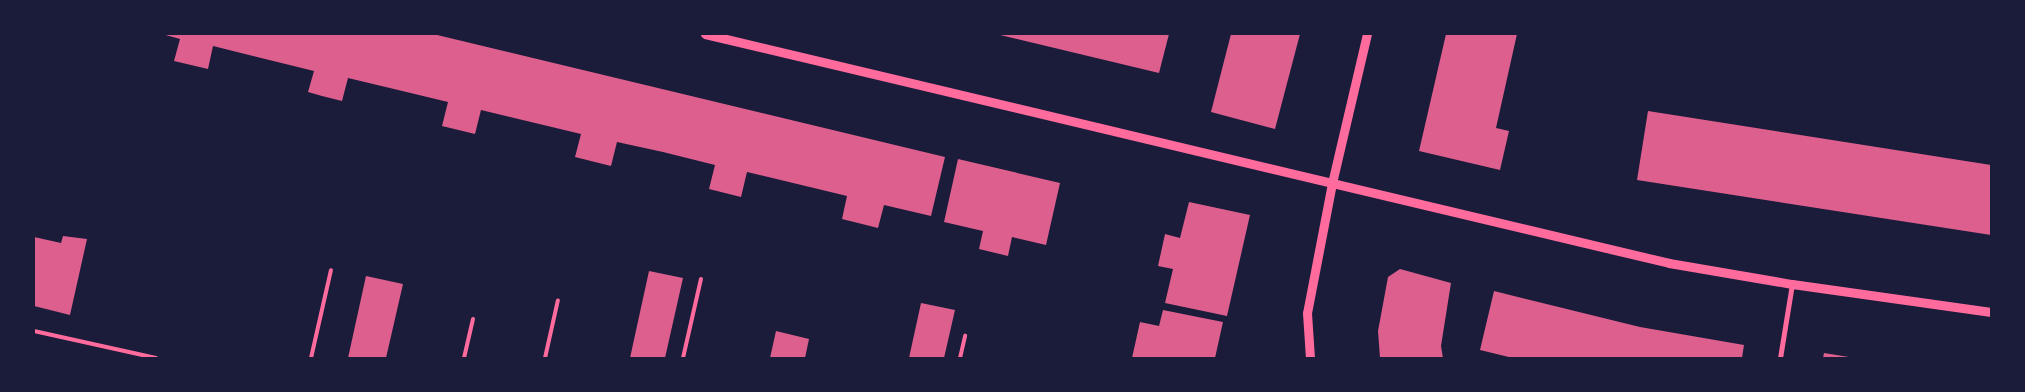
<!DOCTYPE html>
<html>
<head>
<meta charset="utf-8">
<style>
  body { margin:0 }
  #map { position:relative; width:2025px; height:392px; overflow:hidden; background:#1b1b3a; font-family:Helvetica,sans-serif }
  div>[style] { position:absolute }
  .building>* { inset:0; background:#dd5f8e }
  .service>* { height:4px; margin:-2px; padding:0 2px; transform-origin:2px; border-radius:2px; background:#ff6b9d }
  .minor>* { height:5px; margin:-2.5px; padding:0 2.5px; transform-origin:2.5px; border-radius:2.5px; background:#ff6b9d }
  .tertiary>* { height:9px; margin:-4.5px; padding:0 4.5px; transform-origin:4.5px; border-radius:4.5px; background:#ff6b9d }
  span { translate:-50% -50%; white-space:nowrap; text-align:center; line-height:1.15; -webkit-text-stroke:4px #1b1b3a; paint-order:stroke }
  .frame { position:absolute; inset:0; border:35px solid #1b1b3a; pointer-events:none }
</style>
</head>
<body>
<div id="map">
  <div class="building">
    <div style="clip-path:polygon(162px 34px,433px 34px,945px 157px,931px 216px,884px 205px,878px 228px,842px 219px,847px 196px,747px 172px,741px 197px,709px 189px,715px 165px,663px 152px,617px 142px,611px 166px,575px 157px,581px 134px,481px 110px,475px 134px,442px 126px,448px 102px,394px 89px,348px 78px,342px 101px,322px 96px,308px 92px,314px 71px,213px 46px,208px 69px,174px 61px,180px 39px)"></div>
    <div style="clip-path:polygon(996px 34px,1169px 34px,1159px 73px)"></div>
    <div style="clip-path:polygon(1231px 34px,1300px 34px,1275px 129px,1211px 112px)"></div>
    <div style="clip-path:polygon(1446px 34px,1517px 34px,1496px 128px,1509px 131px,1500px 170px,1419px 151px)"></div>
    <div style="clip-path:polygon(1648px 111px,1991px 165px,1991px 235px,1637px 180px)"></div>
    <div style="clip-path:polygon(958px 159px,1060px 183px,1046px 245px,1012px 237px,1008px 256px,979px 249px,983px 231px,944px 222px)"></div>
    <div style="clip-path:polygon(1189px 202px,1250px 215px,1227px 316px,1165px 303px,1173px 269px,1158px 266px,1165px 234px,1180px 238px)"></div>
    <div style="clip-path:polygon(63px 236px,87px 239px,70px 315px,34px 306px,34px 237px,61px 243px)"></div>
    <div style="clip-path:polygon(1400px 269px,1451px 283px,1441px 346px,1443px 358px,1380px 358px,1378px 331px,1388px 277px)"></div>
    <div style="clip-path:polygon(649px 271px,683px 278px,665px 358px,630px 358px)"></div>
    <div style="clip-path:polygon(366px 276px,403px 284px,386px 358px,348px 358px)"></div>
    <div style="clip-path:polygon(1494px 291px,1640px 327px,1744px 345px,1742px 358px,1513px 358px,1480px 350px)"></div>
    <div style="clip-path:polygon(921px 303px,955px 310px,944px 358px,909px 358px)"></div>
    <div style="clip-path:polygon(1163px 310px,1223px 322px,1215px 358px,1132px 358px,1140px 322px,1159px 326px)"></div>
    <div style="clip-path:polygon(776px 331px,809px 339px,805px 358px,770px 358px)"></div>
    <div style="clip-path:polygon(1824px 353px,1849px 357px,1849px 358px,1823px 358px)"></div>
  </div>
  <div class="service">
    <div style="left:34px;top:331px;width:125px;rotate:12.5deg"></div>
    <div style="left:311px;top:358px;width:90px;rotate:-77.2deg"></div>
    <div style="left:464px;top:358px;width:40px;rotate:-77deg"></div>
    <div style="left:545px;top:358px;width:59px;rotate:-77.4deg"></div>
    <div style="left:683px;top:358px;width:81px;rotate:-77.2deg"></div>
    <div style="left:960px;top:358px;width:23px;rotate:-77deg"></div>
  </div>
  <div class="minor">
    <div style="left:1780px;top:358px;width:75px;rotate:-80.8deg"></div>
  </div>
  <div class="tertiary">
    <div style="left:705px;top:34px;width:991px;rotate:13.36deg"></div>
    <div style="left:1669px;top:263px;width:125px;rotate:9.7deg"></div>
    <div style="left:1792px;top:284px;width:201px;rotate:8deg"></div>
    <div style="left:1310px;top:358px;width:45px;rotate:-93.8deg"></div>
    <div style="left:1307px;top:313px;width:132px;rotate:-79.1deg"></div>
    <div style="left:1332px;top:183px;width:153px;rotate:-76.8deg"></div>
  </div>
  <div class="frame"></div>
</div>
</body>
</html>
